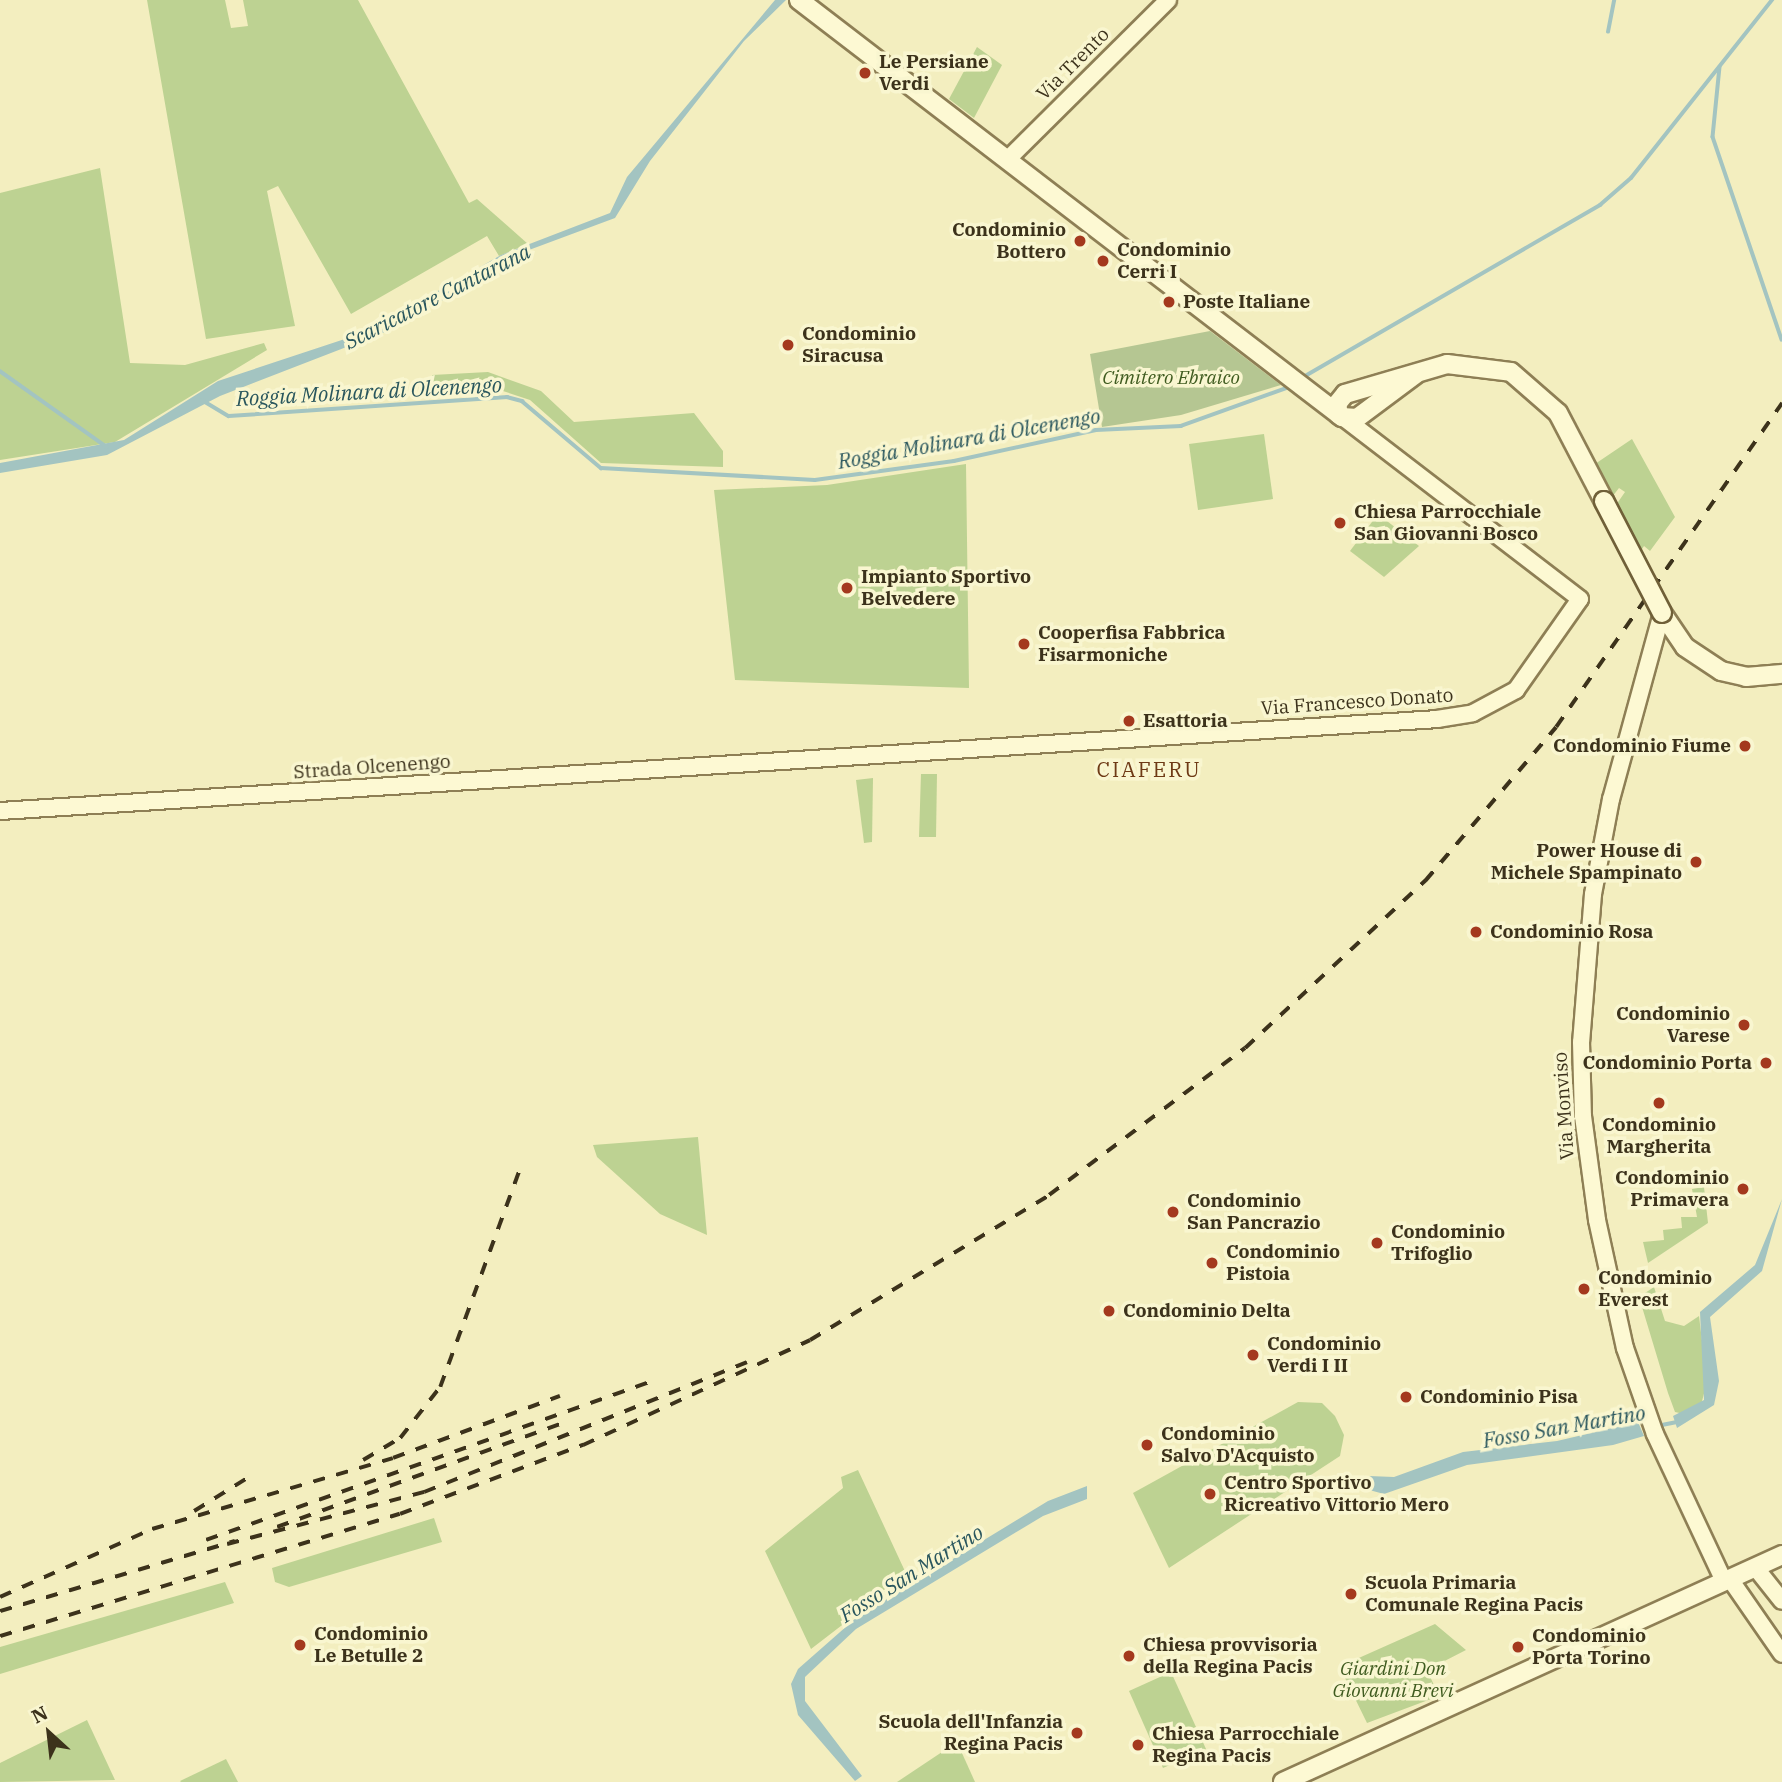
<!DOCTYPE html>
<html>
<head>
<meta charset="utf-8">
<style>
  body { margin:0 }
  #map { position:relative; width:1782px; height:1782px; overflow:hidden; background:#f3eebf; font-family:"IBM Plex Serif",serif }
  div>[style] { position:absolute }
  .green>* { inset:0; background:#bdd292 }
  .cemetery>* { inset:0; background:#b5c692 }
  .water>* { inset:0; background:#a3c4c1 }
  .stream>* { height:3.5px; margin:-1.75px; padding:0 1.75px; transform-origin:1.75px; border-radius:1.75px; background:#a3c4c1 }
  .roads { filter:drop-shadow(2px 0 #8e7f55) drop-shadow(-2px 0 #8e7f55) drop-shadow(0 2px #8e7f55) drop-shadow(0 -2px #8e7f55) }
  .tertiary>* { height:16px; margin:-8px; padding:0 8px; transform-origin:8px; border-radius:8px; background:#fdf9d3 }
  .secondary>* { height:18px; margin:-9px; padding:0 9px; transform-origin:9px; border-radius:9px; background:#fdf9d3 }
  .rail>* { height:3.5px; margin-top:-1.75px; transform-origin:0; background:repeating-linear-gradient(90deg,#3c321b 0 12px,transparent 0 24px) }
  .bridges { filter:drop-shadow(2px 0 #706038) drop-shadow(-2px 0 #706038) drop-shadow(0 2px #706038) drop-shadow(0 -2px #706038) }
  .secondary-bridge>* { height:18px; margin:-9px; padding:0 9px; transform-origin:9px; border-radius:9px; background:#fdf9d3 }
  .dots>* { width:19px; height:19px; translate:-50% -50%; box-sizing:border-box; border:4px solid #f9f6d0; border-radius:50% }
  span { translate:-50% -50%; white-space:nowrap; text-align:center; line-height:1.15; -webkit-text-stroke:7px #f9f6d0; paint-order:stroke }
  .poi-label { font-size:19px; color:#3c321b; font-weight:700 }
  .left { translate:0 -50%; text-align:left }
  .right { translate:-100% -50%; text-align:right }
  .street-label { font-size:19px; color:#3c321b }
  .park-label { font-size:19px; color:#3f5b1f; font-style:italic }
  .water-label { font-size:21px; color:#29565d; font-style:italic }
  .neighbourhood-label { font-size:21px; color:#6e3a15; letter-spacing:2px }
  .north { position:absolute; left:14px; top:1698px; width:70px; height:70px; -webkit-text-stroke:5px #f9f6d0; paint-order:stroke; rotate:333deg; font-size:19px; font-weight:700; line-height:28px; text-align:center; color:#3c321b }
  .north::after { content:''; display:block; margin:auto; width:24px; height:32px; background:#3c321b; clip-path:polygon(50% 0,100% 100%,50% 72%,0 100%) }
</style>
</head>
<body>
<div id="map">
  <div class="green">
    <div style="clip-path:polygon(147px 0,225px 0,231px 28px,248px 26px,243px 0,358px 0,469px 203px,477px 199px,528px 244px,499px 256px,487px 236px,351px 314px,278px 186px,267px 191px,295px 326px,206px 339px)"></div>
    <div style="clip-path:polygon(977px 47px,1002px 65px,974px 118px,949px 99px)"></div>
    <div style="clip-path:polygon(100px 168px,130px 363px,185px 365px,264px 343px,267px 350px,115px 442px,0 460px,0 193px)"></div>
    <div style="clip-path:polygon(488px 372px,541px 391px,574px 422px,694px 413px,723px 451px,723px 467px,601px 463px,530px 400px,503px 391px,432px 396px,432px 375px)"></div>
    <div style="clip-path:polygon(1264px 434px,1273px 499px,1198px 510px,1189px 444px)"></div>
    <div style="clip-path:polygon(1632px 439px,1675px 517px,1650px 551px,1644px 546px,1640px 552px,1616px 505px,1625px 492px,1619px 488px,1612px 497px,1595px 464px)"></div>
    <div style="clip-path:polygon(966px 464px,969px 688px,735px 680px,714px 490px,827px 485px)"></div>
    <div style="clip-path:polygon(1378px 514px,1419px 546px,1384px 577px,1350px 551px)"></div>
    <div style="clip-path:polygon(921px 774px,937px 774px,936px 837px,919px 837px)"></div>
    <div style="clip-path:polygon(873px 778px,872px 842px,864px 843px,856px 780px)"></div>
    <div style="clip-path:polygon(698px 1137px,707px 1235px,660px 1214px,597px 1157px,593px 1145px)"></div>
    <div style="clip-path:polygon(1704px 1187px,1708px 1223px,1648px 1263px,1643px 1242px,1664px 1240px,1663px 1230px,1682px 1228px,1681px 1217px,1697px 1217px,1692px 1189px)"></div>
    <div style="clip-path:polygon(1654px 1287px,1665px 1321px,1684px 1326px,1699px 1316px,1707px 1382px,1701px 1405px,1684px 1414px,1675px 1412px,1668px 1393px,1639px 1297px)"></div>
    <div style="clip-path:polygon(1298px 1402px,1322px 1403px,1335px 1416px,1344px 1435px,1340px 1456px,1169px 1568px,1133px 1493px)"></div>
    <div style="clip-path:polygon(858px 1470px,910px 1582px,872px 1602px,811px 1649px,765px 1551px,843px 1488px,841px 1477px)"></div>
    <div style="clip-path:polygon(434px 1518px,442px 1542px,289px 1587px,275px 1582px,272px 1568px)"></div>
    <div style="clip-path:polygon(225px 1582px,234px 1603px,0 1674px,0 1647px)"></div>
    <div style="clip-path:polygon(1435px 1624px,1466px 1650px,1427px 1670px,1439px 1696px,1367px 1723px,1345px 1678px,1357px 1673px,1352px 1661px)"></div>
    <div style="clip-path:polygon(1171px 1672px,1206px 1749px,1163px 1768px,1129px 1691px)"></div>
    <div style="clip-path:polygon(87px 1720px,115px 1780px,0 1782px,0 1763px)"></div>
    <div style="clip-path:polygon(957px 1742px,975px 1782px,897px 1782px)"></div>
    <div style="clip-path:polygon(226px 1759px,238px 1782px,181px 1782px,180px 1781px)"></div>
  </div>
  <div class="cemetery">
    <div style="clip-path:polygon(1210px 331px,1281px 385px,1181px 415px,1102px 427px,1090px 354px)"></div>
  </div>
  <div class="water">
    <div style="clip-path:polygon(775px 0,786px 0,744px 41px,650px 161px,615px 218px,529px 250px,393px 329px,220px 396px,107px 455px,0 473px,0 463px,124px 440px,218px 381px,366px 332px,501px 255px,610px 213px,627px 177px)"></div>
    <div style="clip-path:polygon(1782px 1199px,1762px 1271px,1710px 1317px,1719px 1381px,1714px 1405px,1677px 1428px,1673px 1416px,1704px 1400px,1700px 1312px,1755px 1265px)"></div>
    <div style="clip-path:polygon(1638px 1422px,1644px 1436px,1613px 1445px,1467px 1465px,1384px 1494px,1362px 1488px,1369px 1476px,1394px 1477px,1463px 1452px,1557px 1441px)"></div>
    <div style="clip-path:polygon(1087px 1486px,1087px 1499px,1043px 1516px,856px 1629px,805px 1677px,805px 1701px,862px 1776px,855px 1781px,798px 1715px,791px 1684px,798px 1669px,856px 1618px,1048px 1501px)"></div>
  </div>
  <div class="stream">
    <div style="left:1608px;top:32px;width:33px;rotate:-79deg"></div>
    <div style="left:1720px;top:67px;width:70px;rotate:95.7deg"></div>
    <div style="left:1713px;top:137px;width:214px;rotate:71.2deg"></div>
    <div style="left:0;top:371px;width:131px;rotate:35.4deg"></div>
    <div style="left:1300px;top:379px;width:347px;rotate:-30.1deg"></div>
    <div style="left:1600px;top:205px;width:41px;rotate:-41.1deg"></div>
    <div style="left:1631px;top:178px;width:227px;rotate:-51.6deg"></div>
    <div style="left:202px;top:400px;width:31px;rotate:31deg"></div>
    <div style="left:229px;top:416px;width:279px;rotate:-3.9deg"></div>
    <div style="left:507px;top:397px;width:16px;rotate:15deg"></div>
    <div style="left:522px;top:401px;width:104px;rotate:40.3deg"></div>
    <div style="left:601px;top:468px;width:214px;rotate:3.2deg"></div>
    <div style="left:815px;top:480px;width:140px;rotate:-7.8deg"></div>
    <div style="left:954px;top:461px;width:145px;rotate:-12.3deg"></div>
    <div style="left:1096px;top:430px;width:85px;rotate:-2.7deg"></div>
    <div style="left:1181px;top:426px;width:118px;rotate:-19.8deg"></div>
    <div style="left:1657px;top:1426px;width:20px;rotate:-11deg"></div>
  </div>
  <div class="roads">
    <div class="tertiary">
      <div style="left:1009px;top:158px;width:224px;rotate:-44.8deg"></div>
      <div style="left:1662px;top:613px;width:193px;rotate:105.3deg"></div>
      <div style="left:1611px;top:799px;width:97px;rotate:100.7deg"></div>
      <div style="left:1593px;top:894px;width:148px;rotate:94.6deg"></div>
      <div style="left:1581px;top:1042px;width:74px;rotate:88.5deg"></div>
      <div style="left:1583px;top:1116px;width:105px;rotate:82.3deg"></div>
      <div style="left:1597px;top:1220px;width:131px;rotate:77.7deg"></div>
      <div style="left:1625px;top:1348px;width:91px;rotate:70.8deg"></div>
      <div style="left:1655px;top:1434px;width:162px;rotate:64.9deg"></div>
      <div style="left:0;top:811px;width:1440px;rotate:-3.66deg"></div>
      <div style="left:1437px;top:719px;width:36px;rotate:-9deg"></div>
      <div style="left:1473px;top:713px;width:49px;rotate:-28.1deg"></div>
      <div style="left:1516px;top:690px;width:111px;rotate:-54.9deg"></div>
      <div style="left:1580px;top:599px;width:296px;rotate:-142.5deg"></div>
      <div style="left:1755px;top:1567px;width:43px;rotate:51.5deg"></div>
      <div style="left:1730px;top:1579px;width:91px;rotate:55.3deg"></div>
    </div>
    <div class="secondary">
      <div style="left:799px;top:0;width:685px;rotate:37.52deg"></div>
      <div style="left:1342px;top:417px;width:15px;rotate:4deg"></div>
      <div style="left:1357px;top:418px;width:74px;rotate:-36.7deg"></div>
      <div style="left:1339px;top:415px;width:11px;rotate:-100deg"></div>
      <div style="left:1337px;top:404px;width:13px;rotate:-51deg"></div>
      <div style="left:1345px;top:394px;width:106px;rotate:-16.4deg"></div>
      <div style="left:1447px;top:364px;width:64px;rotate:7.1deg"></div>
      <div style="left:1511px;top:372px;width:62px;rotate:41.1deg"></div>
      <div style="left:1558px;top:413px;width:99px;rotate:62.4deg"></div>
      <div style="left:1662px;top:613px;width:41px;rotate:55.9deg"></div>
      <div style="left:1685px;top:647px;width:43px;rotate:33.7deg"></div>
      <div style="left:1721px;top:671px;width:26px;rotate:13deg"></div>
      <div style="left:1746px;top:677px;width:36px;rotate:-5deg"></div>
      <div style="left:1283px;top:1782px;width:548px;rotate:-24.46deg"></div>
    </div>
  </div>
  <div class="rail">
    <div style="left:363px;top:1460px;width:43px;rotate:-30.7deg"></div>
    <div style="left:400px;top:1438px;width:65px;rotate:-51.9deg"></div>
    <div style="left:440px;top:1387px;width:230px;rotate:-69.9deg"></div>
    <div style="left:194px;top:1511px;width:68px;rotate:-31.8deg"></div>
    <div style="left:277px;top:1527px;width:311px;rotate:-20deg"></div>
    <div style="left:206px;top:1540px;width:471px;rotate:-19.6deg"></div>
    <div style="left:227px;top:1544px;width:204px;rotate:-14.8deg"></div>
    <div style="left:424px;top:1492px;width:348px;rotate:-21.9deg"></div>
    <div style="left:0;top:1597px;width:167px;rotate:-24.1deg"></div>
    <div style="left:152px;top:1529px;width:251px;rotate:-16.4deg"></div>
    <div style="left:393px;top:1458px;width:178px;rotate:-20.4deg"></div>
    <div style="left:0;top:1611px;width:245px;rotate:-16.6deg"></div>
    <div style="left:0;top:1636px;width:418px;rotate:-17deg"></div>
    <div style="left:400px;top:1514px;width:196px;rotate:-20.7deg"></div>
    <div style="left:583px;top:1445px;width:250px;rotate:-24.8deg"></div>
    <div style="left:810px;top:1340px;width:280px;rotate:-31.2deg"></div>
    <div style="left:1049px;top:1195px;width:245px;rotate:-36.9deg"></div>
    <div style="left:1245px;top:1048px;width:246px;rotate:-42.9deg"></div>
    <div style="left:1425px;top:881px;width:202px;rotate:-49.6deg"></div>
    <div style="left:1556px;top:727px;width:395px;rotate:-55.1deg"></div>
  </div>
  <div class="bridges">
    <div class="secondary-bridge">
      <div style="left:1604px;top:501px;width:126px;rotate:62.6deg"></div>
    </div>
  </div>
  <div class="dots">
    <div style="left:865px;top:73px;background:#a4391e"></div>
    <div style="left:1080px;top:241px;background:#a4391e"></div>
    <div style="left:1103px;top:261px;background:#a4391e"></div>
    <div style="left:1169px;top:302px;background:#a4391e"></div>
    <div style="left:788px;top:345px;background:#a4391e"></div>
    <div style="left:1340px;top:523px;background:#a4391e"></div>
    <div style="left:847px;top:588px;background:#a4391e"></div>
    <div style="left:1024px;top:644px;background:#a4391e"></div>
    <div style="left:1129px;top:721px;background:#a4391e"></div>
    <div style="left:1745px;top:746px;background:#a4391e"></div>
    <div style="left:1696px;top:862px;background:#a4391e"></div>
    <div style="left:1476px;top:932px;background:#a4391e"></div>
    <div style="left:1744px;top:1025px;background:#a4391e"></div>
    <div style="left:1766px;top:1063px;background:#a4391e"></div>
    <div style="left:1659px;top:1103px;background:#a4391e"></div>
    <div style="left:1743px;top:1189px;background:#a4391e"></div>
    <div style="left:1173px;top:1212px;background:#a4391e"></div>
    <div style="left:1377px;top:1243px;background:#a4391e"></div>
    <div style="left:1212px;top:1263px;background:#a4391e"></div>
    <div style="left:1584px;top:1289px;background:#a4391e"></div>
    <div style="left:1109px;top:1311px;background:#a4391e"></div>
    <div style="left:1253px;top:1355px;background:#a4391e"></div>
    <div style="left:1406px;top:1397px;background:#a4391e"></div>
    <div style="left:1147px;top:1445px;background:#a4391e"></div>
    <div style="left:1210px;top:1494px;background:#a4391e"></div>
    <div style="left:1351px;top:1594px;background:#a4391e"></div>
    <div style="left:300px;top:1645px;background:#a4391e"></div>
    <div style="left:1518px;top:1647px;background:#a4391e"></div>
    <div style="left:1129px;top:1656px;background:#a4391e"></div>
    <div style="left:1077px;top:1733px;background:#a4391e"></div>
    <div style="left:1138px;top:1745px;background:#a4391e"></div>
  </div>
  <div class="poi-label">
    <span class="left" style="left:879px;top:73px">Le Persiane<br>Verdi</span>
    <span class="right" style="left:1066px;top:241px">Condominio<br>Bottero</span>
    <span class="left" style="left:1117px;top:261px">Condominio<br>Cerri I</span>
    <span class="left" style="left:1183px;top:302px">Poste Italiane</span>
    <span class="left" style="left:802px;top:345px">Condominio<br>Siracusa</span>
    <span class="left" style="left:1354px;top:523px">Chiesa Parrocchiale<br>San Giovanni Bosco</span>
    <span class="left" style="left:861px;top:588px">Impianto Sportivo<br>Belvedere</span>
    <span class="left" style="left:1038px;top:644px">Cooperfisa Fabbrica<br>Fisarmoniche</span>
    <span class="left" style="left:1143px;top:721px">Esattoria</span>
    <span class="right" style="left:1731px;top:746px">Condominio Fiume</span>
    <span class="right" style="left:1682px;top:862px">Power House di<br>Michele Spampinato</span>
    <span class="left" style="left:1490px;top:932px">Condominio Rosa</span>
    <span class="right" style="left:1730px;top:1025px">Condominio<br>Varese</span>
    <span class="right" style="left:1752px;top:1063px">Condominio Porta</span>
    <span style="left:1659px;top:1136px">Condominio<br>Margherita</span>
    <span class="right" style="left:1729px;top:1189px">Condominio<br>Primavera</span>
    <span class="left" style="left:1187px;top:1212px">Condominio<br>San Pancrazio</span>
    <span class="left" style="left:1391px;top:1243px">Condominio<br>Trifoglio</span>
    <span class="left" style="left:1226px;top:1263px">Condominio<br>Pistoia</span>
    <span class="left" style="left:1598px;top:1289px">Condominio<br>Everest</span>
    <span class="left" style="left:1123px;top:1311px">Condominio Delta</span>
    <span class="left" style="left:1267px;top:1355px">Condominio<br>Verdi I II</span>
    <span class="left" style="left:1420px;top:1397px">Condominio Pisa</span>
    <span class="left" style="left:1161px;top:1445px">Condominio<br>Salvo D'Acquisto</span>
    <span class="left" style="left:1224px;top:1494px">Centro Sportivo<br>Ricreativo Vittorio Mero</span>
    <span class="left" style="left:1365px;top:1594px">Scuola Primaria<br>Comunale Regina Pacis</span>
    <span class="left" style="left:314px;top:1645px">Condominio<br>Le Betulle 2</span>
    <span class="left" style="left:1532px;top:1647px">Condominio<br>Porta Torino</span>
    <span class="left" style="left:1143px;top:1656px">Chiesa provvisoria<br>della Regina Pacis</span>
    <span class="right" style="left:1063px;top:1733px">Scuola dell'Infanzia<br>Regina Pacis</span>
    <span class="left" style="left:1152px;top:1745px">Chiesa Parrocchiale<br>Regina Pacis</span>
  </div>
  <div class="street-label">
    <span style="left:1073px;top:64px;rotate:-45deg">Via Trento</span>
    <span style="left:1357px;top:702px;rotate:-4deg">Via Francesco Donato</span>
    <span style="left:372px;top:767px;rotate:-4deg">Strada Olcenengo</span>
    <span style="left:1564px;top:1106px;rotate:-94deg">Via Monviso</span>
  </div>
  <div class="park-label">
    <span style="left:1171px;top:378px">Cimitero Ebraico</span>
    <span style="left:1393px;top:1680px">Giardini Don<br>Giovanni Brevi</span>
  </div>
  <div class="water-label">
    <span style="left:437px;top:296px;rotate:-27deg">Scaricatore Cantarana</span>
    <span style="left:369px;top:391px;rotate:-3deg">Roggia Molinara di Olcenengo</span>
    <span style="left:969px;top:438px;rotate:-10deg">Roggia Molinara di Olcenengo</span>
    <span style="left:1564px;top:1426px;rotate:-10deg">Fosso San Martino</span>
    <span style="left:911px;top:1573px;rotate:-32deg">Fosso San Martino</span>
  </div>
  <div class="neighbourhood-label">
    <span style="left:1149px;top:769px">CIAFERU</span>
  </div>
  <div class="north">N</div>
</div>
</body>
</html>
